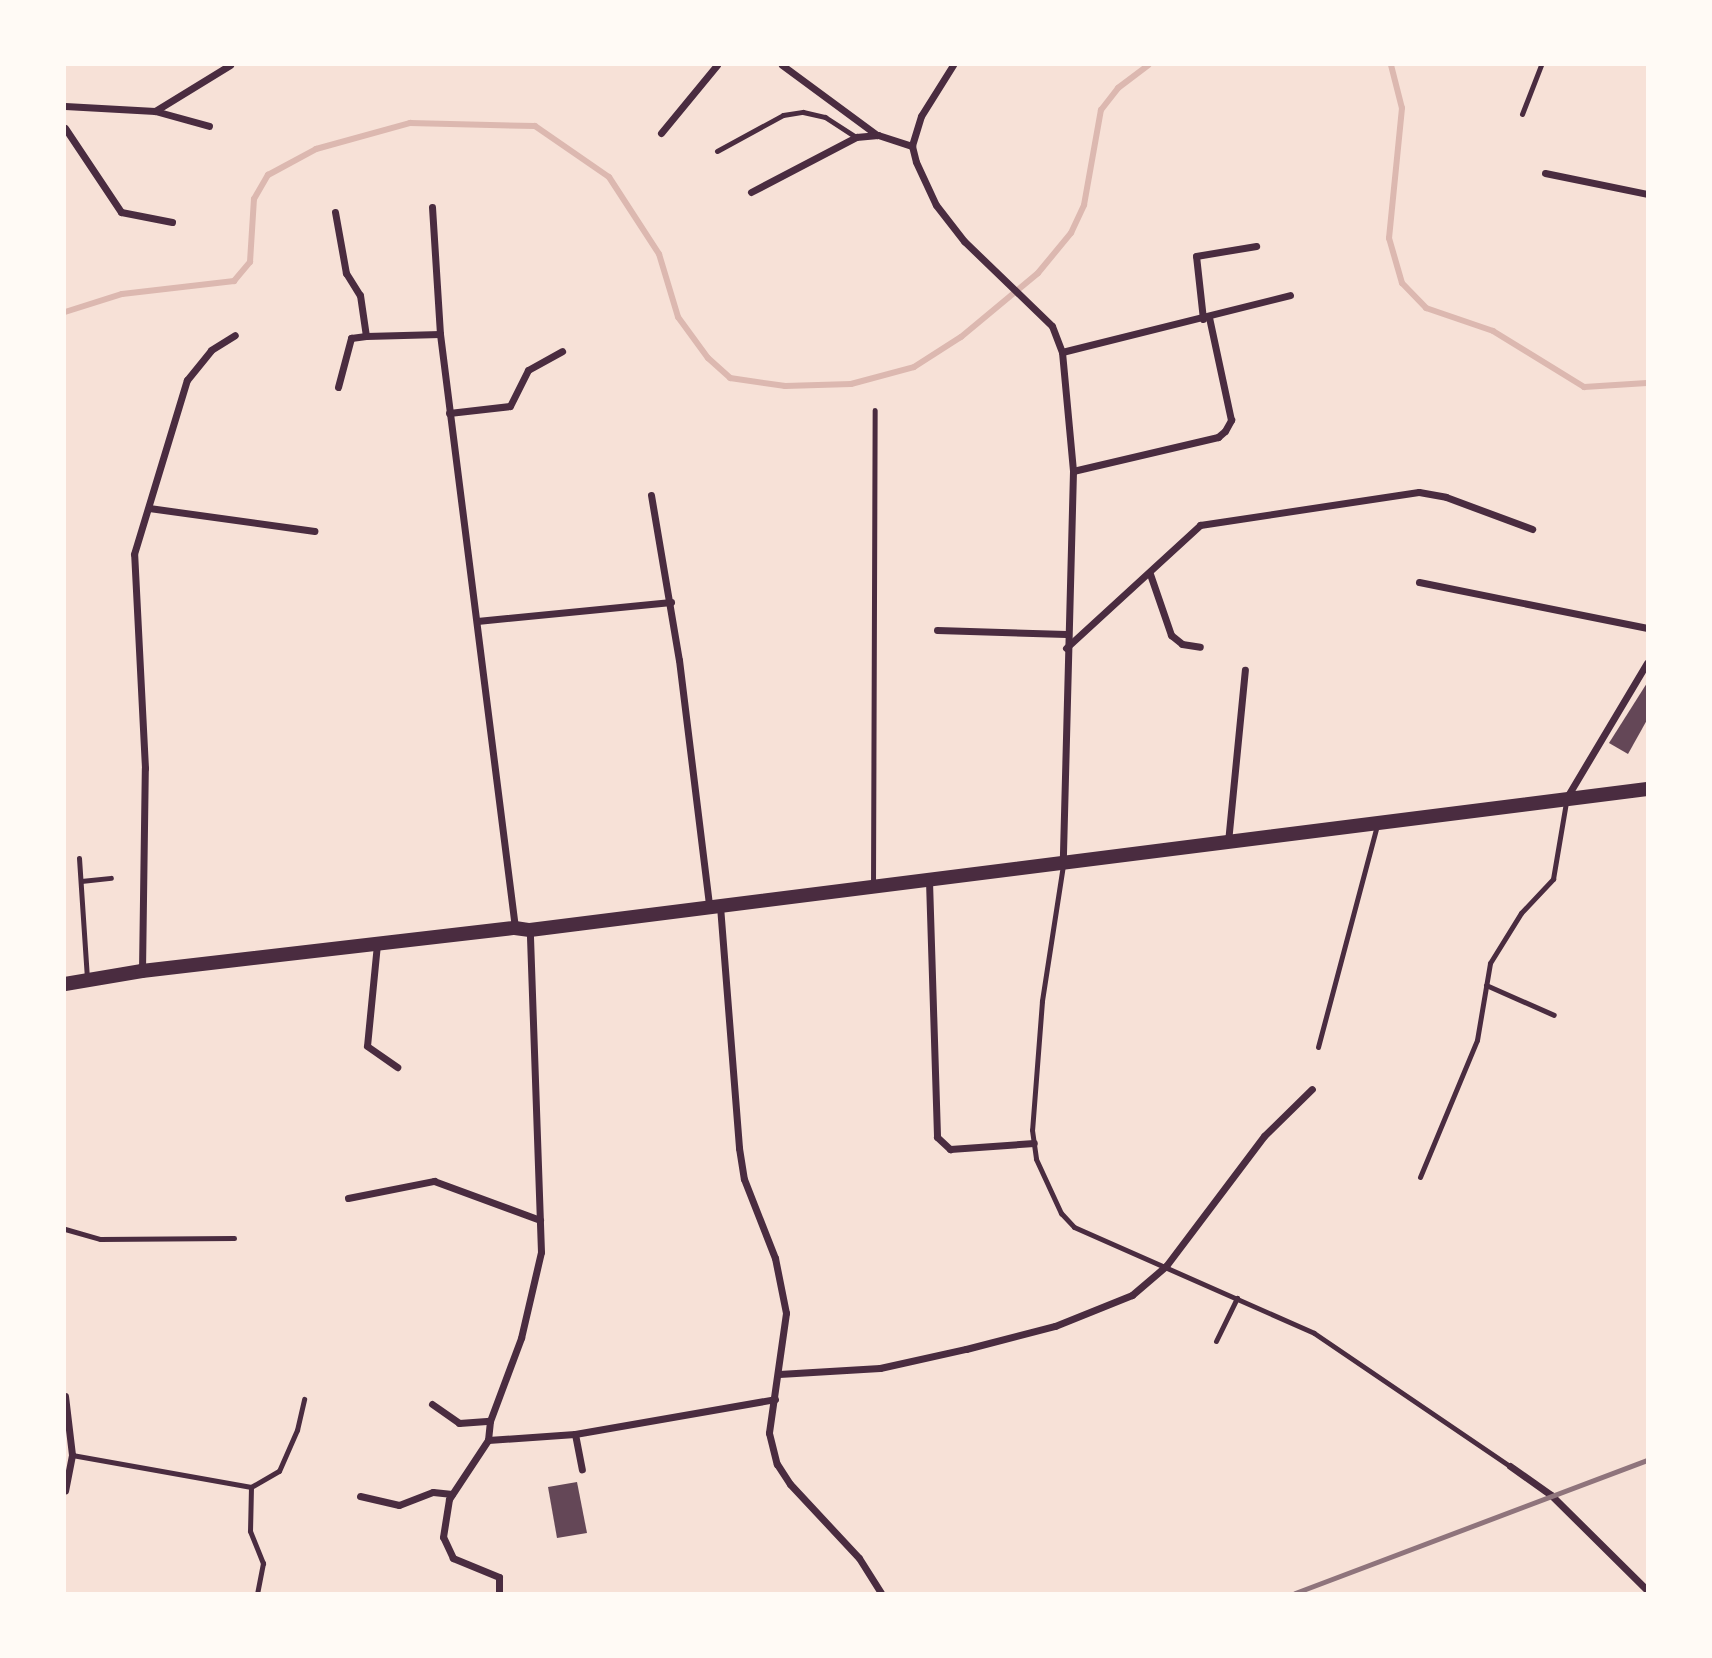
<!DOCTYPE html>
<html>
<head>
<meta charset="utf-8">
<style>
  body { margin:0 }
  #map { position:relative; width:1712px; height:1658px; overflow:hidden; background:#f7e1d7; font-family:Literata,serif }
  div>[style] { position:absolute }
  .stream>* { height:6px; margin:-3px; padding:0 3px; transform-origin:3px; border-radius:3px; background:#dcb8b0 }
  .building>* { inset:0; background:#644757 }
  .service>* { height:5px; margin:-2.5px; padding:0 2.5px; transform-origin:2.5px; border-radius:2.5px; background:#4a2c40 }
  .minor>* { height:7px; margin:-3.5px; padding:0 3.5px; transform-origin:3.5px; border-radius:3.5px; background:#4a2c40 }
  .secondary>* { height:14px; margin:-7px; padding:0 7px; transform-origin:7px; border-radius:7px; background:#4a2c40 }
  .rail>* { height:5px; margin:-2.5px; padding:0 2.5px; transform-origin:2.5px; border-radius:2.5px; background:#8f747c }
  span { translate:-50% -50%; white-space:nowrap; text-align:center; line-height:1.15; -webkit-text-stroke:6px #fffaf5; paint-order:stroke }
  .frame { position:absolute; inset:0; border:66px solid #fffaf5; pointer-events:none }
</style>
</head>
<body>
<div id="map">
  <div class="stream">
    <div style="left:1391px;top:65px;width:44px;rotate:75.7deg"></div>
    <div style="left:1402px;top:108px;width:131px;rotate:95.7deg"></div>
    <div style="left:1389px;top:238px;width:47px;rotate:73.9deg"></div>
    <div style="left:1402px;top:283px;width:35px;rotate:46deg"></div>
    <div style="left:1426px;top:308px;width:71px;rotate:18.9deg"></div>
    <div style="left:1493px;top:331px;width:107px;rotate:31.6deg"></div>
    <div style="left:1584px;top:387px;width:63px;rotate:-3.6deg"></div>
    <div style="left:65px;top:312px;width:60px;rotate:-17.5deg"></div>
    <div style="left:122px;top:294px;width:113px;rotate:-6.6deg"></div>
    <div style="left:234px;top:281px;width:25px;rotate:-50deg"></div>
    <div style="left:250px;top:262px;width:63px;rotate:-86.4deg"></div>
    <div style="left:254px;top:199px;width:28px;rotate:-60deg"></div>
    <div style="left:268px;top:175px;width:55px;rotate:-28.4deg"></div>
    <div style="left:316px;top:149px;width:98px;rotate:-15.5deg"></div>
    <div style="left:410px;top:123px;width:125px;rotate:1.4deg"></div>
    <div style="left:535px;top:126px;width:90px;rotate:34.6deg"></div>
    <div style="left:609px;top:177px;width:92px;rotate:57deg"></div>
    <div style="left:659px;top:254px;width:66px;rotate:73.2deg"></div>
    <div style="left:678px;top:317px;width:51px;rotate:53.8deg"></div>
    <div style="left:708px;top:358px;width:30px;rotate:42deg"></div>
    <div style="left:730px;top:378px;width:56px;rotate:8.3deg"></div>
    <div style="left:785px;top:386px;width:66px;rotate:-1.7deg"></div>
    <div style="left:851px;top:384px;width:65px;rotate:-15.1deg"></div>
    <div style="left:914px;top:367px;width:56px;rotate:-32.6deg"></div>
    <div style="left:961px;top:337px;width:100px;rotate:-39.7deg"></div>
    <div style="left:1038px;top:273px;width:52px;rotate:-50.5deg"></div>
    <div style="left:1071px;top:233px;width:31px;rotate:-65deg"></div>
    <div style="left:1084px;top:205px;width:97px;rotate:-79.9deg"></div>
    <div style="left:1101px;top:110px;width:28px;rotate:-52deg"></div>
    <div style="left:1118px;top:88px;width:38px;rotate:-37deg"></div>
  </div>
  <div class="building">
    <div style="clip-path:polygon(1647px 683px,1647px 720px,1628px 754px,1609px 743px)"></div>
    <div style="clip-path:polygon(577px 1482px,587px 1533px,557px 1538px,548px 1487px)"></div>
  </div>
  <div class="service">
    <div style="left:1522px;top:114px;width:53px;rotate:-68.8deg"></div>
    <div style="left:717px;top:151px;width:75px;rotate:-28.6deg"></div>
    <div style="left:783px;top:115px;width:20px;rotate:-9deg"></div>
    <div style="left:803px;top:112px;width:23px;rotate:13deg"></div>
    <div style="left:825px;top:117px;width:37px;rotate:33deg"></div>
    <div style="left:79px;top:858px;width:121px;rotate:86.2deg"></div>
    <div style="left:1063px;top:865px;width:138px;rotate:98.8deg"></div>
    <div style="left:1042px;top:1001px;width:129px;rotate:94.4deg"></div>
    <div style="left:1032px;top:1130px;width:29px;rotate:82deg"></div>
    <div style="left:1036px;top:1159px;width:60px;rotate:65.2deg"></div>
    <div style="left:1061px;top:1213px;width:19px;rotate:47deg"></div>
    <div style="left:1074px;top:1227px;width:262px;rotate:23.8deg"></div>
    <div style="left:1314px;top:1333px;width:237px;rotate:34.2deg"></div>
    <div style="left:81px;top:881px;width:30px;rotate:-6deg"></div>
    <div style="left:873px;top:887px;width:477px;rotate:-89.8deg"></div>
    <div style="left:1486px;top:985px;width:74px;rotate:23.8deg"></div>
    <div style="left:1318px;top:1047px;width:229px;rotate:-75.1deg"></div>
    <div style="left:1420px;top:1177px;width:148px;rotate:-67.4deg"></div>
    <div style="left:1477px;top:1040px;width:78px;rotate:-80.4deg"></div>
    <div style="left:1490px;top:963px;width:59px;rotate:-58.2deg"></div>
    <div style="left:1521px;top:913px;width:47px;rotate:-46.7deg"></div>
    <div style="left:1553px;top:879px;width:78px;rotate:-80.4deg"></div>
    <div style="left:65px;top:1229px;width:36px;rotate:16deg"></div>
    <div style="left:100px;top:1239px;width:134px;rotate:-0.4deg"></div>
    <div style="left:1216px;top:1341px;width:48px;rotate:-64deg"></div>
    <div style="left:72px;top:1455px;width:182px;rotate:10.1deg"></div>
    <div style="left:251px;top:1487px;width:32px;rotate:-30deg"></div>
    <div style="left:279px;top:1471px;width:45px;rotate:-66.3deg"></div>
    <div style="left:297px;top:1430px;width:32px;rotate:-77deg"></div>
    <div style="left:251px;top:1487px;width:44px;rotate:91.3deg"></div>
    <div style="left:250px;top:1531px;width:35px;rotate:68deg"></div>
    <div style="left:263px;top:1563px;width:31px;rotate:101deg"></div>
  </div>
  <div class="minor">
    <div style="left:782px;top:65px;width:118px;rotate:36.4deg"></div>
    <div style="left:953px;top:65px;width:60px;rotate:122.1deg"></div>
    <div style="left:921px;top:116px;width:31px;rotate:107deg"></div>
    <div style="left:912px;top:146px;width:16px;rotate:76deg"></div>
    <div style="left:916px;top:162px;width:47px;rotate:65.1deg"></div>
    <div style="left:936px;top:205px;width:46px;rotate:52.1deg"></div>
    <div style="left:964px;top:241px;width:122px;rotate:44deg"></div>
    <div style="left:1052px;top:326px;width:28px;rotate:69deg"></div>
    <div style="left:1062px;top:352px;width:120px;rotate:84.7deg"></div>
    <div style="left:1073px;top:471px;width:393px;rotate:91.5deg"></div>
    <div style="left:65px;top:106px;width:90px;rotate:3.2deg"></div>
    <div style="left:155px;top:111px;width:56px;rotate:15.5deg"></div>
    <div style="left:155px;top:111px;width:88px;rotate:-31.5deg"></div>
    <div style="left:65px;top:128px;width:101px;rotate:56.3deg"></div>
    <div style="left:121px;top:212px;width:52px;rotate:11.1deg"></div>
    <div style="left:661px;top:133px;width:88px;rotate:-50.5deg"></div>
    <div style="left:1545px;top:173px;width:104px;rotate:11.6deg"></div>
    <div style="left:751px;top:192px;width:119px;rotate:-27.6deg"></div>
    <div style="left:856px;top:137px;width:22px;rotate:-5deg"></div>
    <div style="left:878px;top:135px;width:36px;rotate:18deg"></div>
    <div style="left:432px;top:207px;width:127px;rotate:86.4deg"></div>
    <div style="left:440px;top:334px;width:599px;rotate:82.8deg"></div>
    <div style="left:335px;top:212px;width:62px;rotate:79.8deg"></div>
    <div style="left:346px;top:273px;width:26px;rotate:58deg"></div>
    <div style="left:360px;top:295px;width:41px;rotate:81.7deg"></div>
    <div style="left:366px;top:336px;width:74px;rotate:-1.5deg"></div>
    <div style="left:1203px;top:319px;width:63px;rotate:-96.3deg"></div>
    <div style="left:1196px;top:256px;width:61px;rotate:-9.5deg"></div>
    <div style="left:1062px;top:352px;width:235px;rotate:-14deg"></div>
    <div style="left:338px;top:387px;width:51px;rotate:-75.1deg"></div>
    <div style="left:351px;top:338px;width:15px;rotate:-8deg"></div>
    <div style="left:449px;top:413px;width:61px;rotate:-6.5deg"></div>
    <div style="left:510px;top:406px;width:40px;rotate:-63.4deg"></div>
    <div style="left:528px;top:370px;width:39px;rotate:-29deg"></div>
    <div style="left:1073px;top:471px;width:149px;rotate:-13.2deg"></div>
    <div style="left:1218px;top:437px;width:9px;rotate:-41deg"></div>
    <div style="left:1225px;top:431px;width:13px;rotate:-61deg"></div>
    <div style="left:1231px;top:420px;width:105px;rotate:-102.1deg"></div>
    <div style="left:651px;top:495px;width:167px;rotate:80.4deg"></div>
    <div style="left:679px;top:660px;width:248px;rotate:83deg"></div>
    <div style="left:149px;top:508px;width:167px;rotate:7.9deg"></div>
    <div style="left:1150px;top:574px;width:65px;rotate:71deg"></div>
    <div style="left:1171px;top:635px;width:14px;rotate:39deg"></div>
    <div style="left:1182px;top:644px;width:18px;rotate:9deg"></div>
    <div style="left:1419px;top:582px;width:233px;rotate:11.4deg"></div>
    <div style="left:477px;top:621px;width:195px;rotate:-5.6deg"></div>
    <div style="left:937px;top:630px;width:129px;rotate:1.8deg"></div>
    <div style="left:1066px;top:648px;width:182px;rotate:-42.5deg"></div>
    <div style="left:1200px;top:525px;width:221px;rotate:-8.6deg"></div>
    <div style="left:1419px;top:492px;width:27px;rotate:10deg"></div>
    <div style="left:1446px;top:497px;width:92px;rotate:20.4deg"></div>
    <div style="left:1567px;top:797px;width:156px;rotate:-59.2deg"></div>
    <div style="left:1228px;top:842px;width:173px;rotate:-84.4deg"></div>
    <div style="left:929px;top:881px;width:256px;rotate:88.2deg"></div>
    <div style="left:937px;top:1137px;width:18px;rotate:43deg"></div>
    <div style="left:950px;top:1149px;width:84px;rotate:-4.1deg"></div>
    <div style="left:720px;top:906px;width:243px;rotate:85.5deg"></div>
    <div style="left:739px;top:1148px;width:31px;rotate:81deg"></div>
    <div style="left:744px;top:1179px;width:85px;rotate:68.6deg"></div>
    <div style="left:775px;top:1258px;width:56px;rotate:78.7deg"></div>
    <div style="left:786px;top:1313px;width:121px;rotate:98.1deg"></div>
    <div style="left:769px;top:1433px;width:32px;rotate:76deg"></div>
    <div style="left:777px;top:1464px;width:24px;rotate:57deg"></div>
    <div style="left:790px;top:1484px;width:101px;rotate:47deg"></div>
    <div style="left:859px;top:1558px;width:41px;rotate:57.8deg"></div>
    <div style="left:377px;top:944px;width:102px;rotate:95.6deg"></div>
    <div style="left:367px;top:1046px;width:37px;rotate:35deg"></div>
    <div style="left:142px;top:971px;width:203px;rotate:-89.2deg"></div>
    <div style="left:145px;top:768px;width:214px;rotate:-92.9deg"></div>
    <div style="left:134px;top:554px;width:182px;rotate:-73.1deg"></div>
    <div style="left:187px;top:380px;width:38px;rotate:-51deg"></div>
    <div style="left:211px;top:350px;width:28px;rotate:-32deg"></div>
    <div style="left:348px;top:1198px;width:88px;rotate:-11.2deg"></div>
    <div style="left:434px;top:1181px;width:113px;rotate:20.2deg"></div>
    <div style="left:779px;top:1374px;width:101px;rotate:-3.4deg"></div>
    <div style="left:880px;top:1368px;width:88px;rotate:-12.5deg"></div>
    <div style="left:966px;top:1349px;width:92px;rotate:-14.5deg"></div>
    <div style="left:1055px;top:1326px;width:83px;rotate:-21.9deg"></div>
    <div style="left:1132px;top:1295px;width:45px;rotate:-40.5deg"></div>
    <div style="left:1166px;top:1266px;width:163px;rotate:-53deg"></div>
    <div style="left:1264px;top:1136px;width:67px;rotate:-44.4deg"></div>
    <div style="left:65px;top:1396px;width:59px;rotate:83.2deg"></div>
    <div style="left:72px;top:1455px;width:36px;rotate:101deg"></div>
    <div style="left:432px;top:1404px;width:33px;rotate:35deg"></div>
    <div style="left:459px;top:1423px;width:31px;rotate:-4deg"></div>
    <div style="left:575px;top:1434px;width:36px;rotate:79deg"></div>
    <div style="left:488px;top:1440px;width:19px;rotate:-84deg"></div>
    <div style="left:490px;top:1421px;width:89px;rotate:-69.5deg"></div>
    <div style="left:521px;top:1338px;width:88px;rotate:-76.9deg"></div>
    <div style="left:541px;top:1252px;width:321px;rotate:-92deg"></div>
    <div style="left:1510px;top:1466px;width:50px;rotate:35.3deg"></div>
    <div style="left:1551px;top:1495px;width:135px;rotate:44.7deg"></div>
    <div style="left:360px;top:1496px;width:40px;rotate:13deg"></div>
    <div style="left:399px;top:1505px;width:36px;rotate:-21deg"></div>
    <div style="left:433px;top:1492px;width:19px;rotate:6deg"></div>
    <div style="left:499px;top:1593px;width:16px;rotate:-90deg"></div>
    <div style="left:499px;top:1577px;width:50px;rotate:-157.6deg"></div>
    <div style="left:453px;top:1558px;width:23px;rotate:-115deg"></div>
    <div style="left:443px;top:1537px;width:38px;rotate:-81deg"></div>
    <div style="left:449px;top:1499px;width:71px;rotate:-56.5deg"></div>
    <div style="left:488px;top:1440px;width:87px;rotate:-3.9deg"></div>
    <div style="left:575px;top:1434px;width:203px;rotate:-9.9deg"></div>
  </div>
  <div class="secondary">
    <div style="left:65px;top:984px;width:78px;rotate:-9.6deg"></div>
    <div style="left:142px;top:971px;width:375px;rotate:-6.6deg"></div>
    <div style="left:515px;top:928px;width:15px;rotate:8deg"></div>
    <div style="left:530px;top:930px;width:1126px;rotate:-7.19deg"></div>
  </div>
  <div class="rail">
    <div style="left:1295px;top:1593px;width:376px;rotate:-20.7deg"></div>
  </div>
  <div class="frame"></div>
</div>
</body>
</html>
